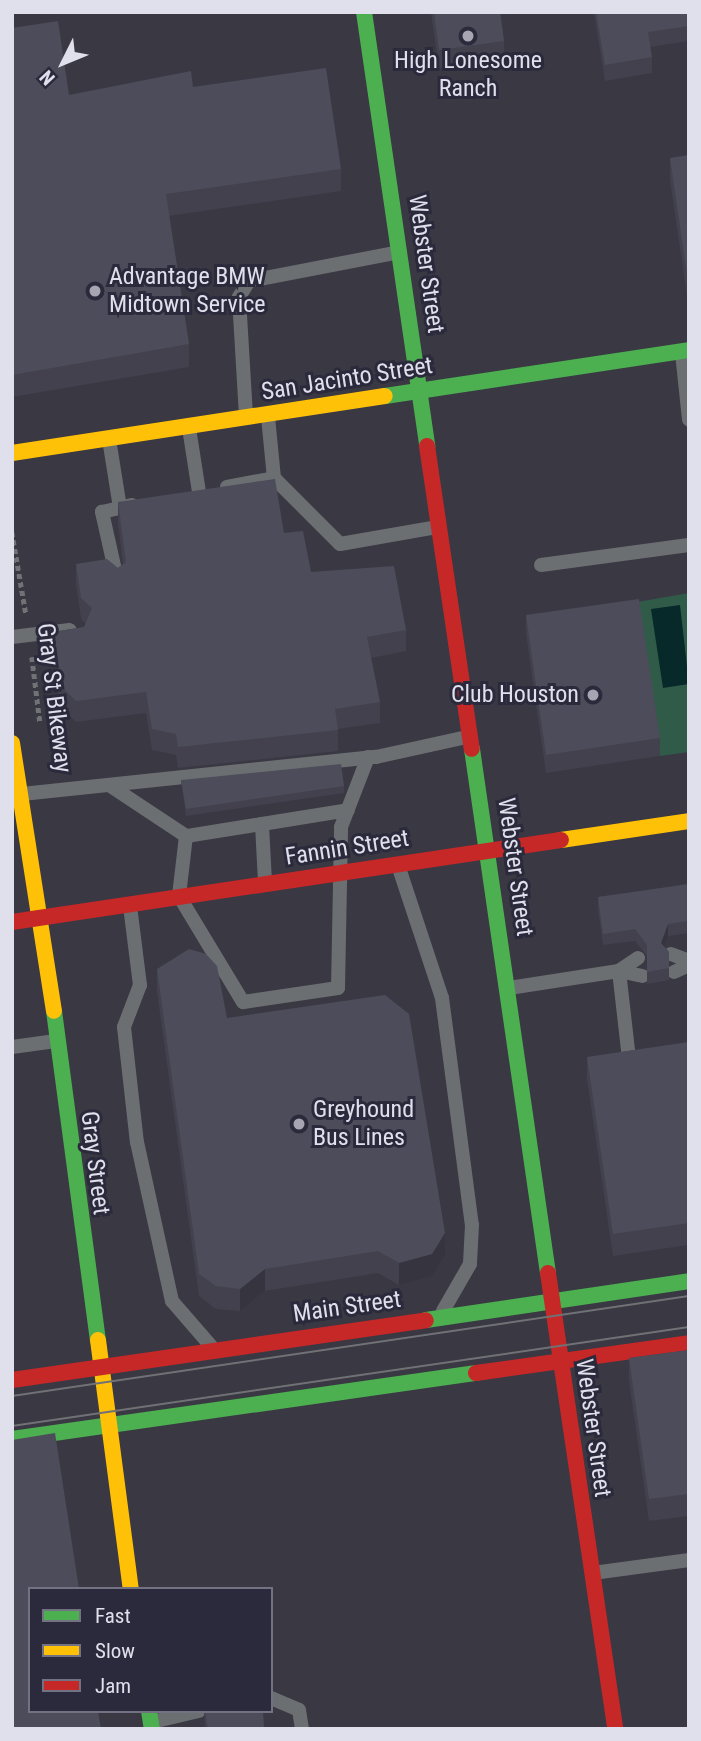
<!DOCTYPE html>
<html>
<head>
<meta charset="utf-8">
<style>
  body { margin:0 }
  #map { position:relative; width:701px; height:1741px; overflow:hidden; background:#393843; font-family:"Roboto Condensed",sans-serif }
  div>[style] { position:absolute }
  .green>* { inset:0; background:#315b49 }
  .water>* { inset:0; background:#08292a }
  .path>* { height:4.5px; margin-top:-2.25px; transform-origin:0; background:repeating-linear-gradient(90deg,#707275 0 5px,transparent 0 8.5px) }
  .lane>* { height:14px; margin:-7px; padding:0 7px; transform-origin:7px; border-radius:7px; background:#6b6f72 }
  .fast>* { height:16px; margin:-8px; padding:0 8px; transform-origin:8px; border-radius:8px; background:#4caf50 }
  .slow>* { height:16px; margin:-8px; padding:0 8px; transform-origin:8px; border-radius:8px; background:#ffc107 }
  .jam>* { height:16px; margin:-8px; padding:0 8px; transform-origin:8px; border-radius:8px; background:#c62828 }
  .tram>* { height:2px; margin:-1px; padding:0 1px; transform-origin:1px; border-radius:1px; background:#707175 }
  .wall>* { inset:0; background:#42414d }
  .shaded-wall>* { inset:0; background:#36353f }
  .building>* { inset:0; background:#4d4c5a }
  .dots>* { width:19px; height:19px; translate:-50% -50%; box-sizing:border-box; border:4px solid #2b2a3c; border-radius:50% }
  span { translate:-50% -50%; white-space:nowrap; text-align:center; line-height:1.15; -webkit-text-stroke:6px #2b2a3c; paint-order:stroke }
  .poi-label { font-size:24px; color:#e0dfec }
  .left { translate:0 -50%; text-align:left }
  .right { translate:-100% -50%; text-align:right }
  .street-label { font-size:24px; color:#e0dfec }
  .frame { position:absolute; inset:0; border:14px solid #e0dfec; pointer-events:none }
  .legend { position:absolute; left:28px; top:1587px; width:245px; height:126px; box-sizing:border-box; background:#2b2a3c; border:2px solid #737282; margin:0; padding:9px 12px; list-style:none; font-size:21px; color:#e0dfec }
  .legend li { display:flex; align-items:center; gap:14px; height:35px }
  .legend b { width:35px; border:2px solid #737282 }
  .north { position:absolute; left:28px; top:28px; width:70px; height:70px; -webkit-text-stroke:5px #2b2a3c; paint-order:stroke; rotate:227deg; font-size:19px; font-weight:700; line-height:28px; text-align:center; color:#e0dfec }
  .north::after { content:''; display:block; margin:auto; width:24px; height:32px; background:#e0dfec; clip-path:polygon(50% 0,100% 100%,50% 72%,0 100%) }
</style>
</head>
<body>
<div id="map">
  <div class="green">
    <div style="clip-path:polygon(689px 593px,689px 752px,660px 756px,637px 602px)"></div>
  </div>
  <div class="water">
    <div style="clip-path:polygon(680px 605px,689px 684px,663px 688px,651px 609px)"></div>
  </div>
  <div class="path">
    <div style="left:12px;top:532px;width:83px;rotate:80.3deg"></div>
    <div style="left:32px;top:657px;width:65px;rotate:83deg"></div>
  </div>
  <div class="lane">
    <div style="left:682px;top:353px;width:67px;rotate:84deg"></div>
    <div style="left:246px;top:416px;width:119px;rotate:-93.4deg"></div>
    <div style="left:239px;top:297px;width:19px;rotate:-58deg"></div>
    <div style="left:249px;top:281px;width:153px;rotate:-10.9deg"></div>
    <div style="left:268px;top:417px;width:61px;rotate:84.4deg"></div>
    <div style="left:189px;top:428px;width:65px;rotate:81.1deg"></div>
    <div style="left:109px;top:439px;width:70px;rotate:80.9deg"></div>
    <div style="left:120px;top:508px;width:12px;rotate:-14deg"></div>
    <div style="left:227px;top:487px;width:48px;rotate:-10.8deg"></div>
    <div style="left:274px;top:478px;width:93px;rotate:45deg"></div>
    <div style="left:340px;top:544px;width:98px;rotate:-9.9deg"></div>
    <div style="left:541px;top:565px;width:149px;rotate:-7.7deg"></div>
    <div style="left:117px;top:579px;width:69px;rotate:-102.6deg"></div>
    <div style="left:102px;top:512px;width:18px;rotate:-13deg"></div>
    <div style="left:12px;top:637px;width:58px;rotate:-6.9deg"></div>
    <div style="left:112px;top:787px;width:89px;rotate:33.5deg"></div>
    <div style="left:22px;top:794px;width:356px;rotate:-6deg"></div>
    <div style="left:376px;top:757px;width:93px;rotate:-12.4deg"></div>
    <div style="left:262px;top:824px;width:77px;rotate:171deg"></div>
    <div style="left:186px;top:836px;width:60px;rotate:96.7deg"></div>
    <div style="left:179px;top:896px;width:124px;rotate:58.9deg"></div>
    <div style="left:243px;top:1002px;width:96px;rotate:-8.4deg"></div>
    <div style="left:338px;top:988px;width:161px;rotate:-88.9deg"></div>
    <div style="left:341px;top:827px;width:75px;rotate:-68.9deg"></div>
    <div style="left:398px;top:865px;width:140px;rotate:71.7deg"></div>
    <div style="left:442px;top:998px;width:229px;rotate:82.5deg"></div>
    <div style="left:472px;top:1225px;width:39px;rotate:93deg"></div>
    <div style="left:470px;top:1264px;width:54px;rotate:119.9deg"></div>
    <div style="left:265px;top:882px;width:58px;rotate:-93deg"></div>
    <div style="left:262px;top:824px;width:87px;rotate:-9.2deg"></div>
    <div style="left:130px;top:906px;width:80px;rotate:82.8deg"></div>
    <div style="left:140px;top:985px;width:45px;rotate:110.9deg"></div>
    <div style="left:124px;top:1027px;width:116px;rotate:83.6deg"></div>
    <div style="left:137px;top:1142px;width:163px;rotate:77.6deg"></div>
    <div style="left:172px;top:1301px;width:60px;rotate:49.1deg"></div>
    <div style="left:671px;top:954px;width:19px;rotate:21deg"></div>
    <div style="left:638px;top:958px;width:23px;rotate:146deg"></div>
    <div style="left:619px;top:971px;width:24px;rotate:12deg"></div>
    <div style="left:674px;top:972px;width:17px;rotate:-25deg"></div>
    <div style="left:509px;top:988px;width:111px;rotate:-8.8deg"></div>
    <div style="left:619px;top:971px;width:89px;rotate:83.5deg"></div>
    <div style="left:12px;top:1047px;width:44px;rotate:-7.8deg"></div>
    <div style="left:593px;top:1573px;width:97px;rotate:-7.7deg"></div>
    <div style="left:271px;top:1698px;width:30px;rotate:23deg"></div>
    <div style="left:299px;top:1710px;width:19px;rotate:81deg"></div>
    <div style="left:152px;top:1722px;width:48px;rotate:-13.2deg"></div>
  </div>
  <div class="fast">
    <div style="left:364px;top:12px;width:439px;rotate:81.7deg"></div>
    <div style="left:385px;top:396px;width:307px;rotate:-8.6deg"></div>
    <div style="left:472px;top:749px;width:529px;rotate:81.75deg"></div>
    <div style="left:54px;top:1011px;width:332px;rotate:82.4deg"></div>
    <div style="left:426px;top:1320px;width:266px;rotate:-8.4deg"></div>
    <div style="left:12px;top:1439px;width:469px;rotate:-8.1deg"></div>
    <div style="left:149px;top:1711px;width:18px;rotate:81deg"></div>
  </div>
  <div class="slow">
    <div style="left:12px;top:453px;width:377px;rotate:-8.7deg"></div>
    <div style="left:12px;top:743px;width:271px;rotate:81.1deg"></div>
    <div style="left:561px;top:840px;width:129px;rotate:-8.4deg"></div>
    <div style="left:98px;top:1340px;width:251px;rotate:82.5deg"></div>
  </div>
  <div class="jam">
    <div style="left:427px;top:446px;width:306px;rotate:81.6deg"></div>
    <div style="left:12px;top:922px;width:555px;rotate:-8.5deg"></div>
    <div style="left:548px;top:1273px;width:461px;rotate:81.6deg"></div>
    <div style="left:476px;top:1373px;width:215px;rotate:-8deg"></div>
    <div style="left:12px;top:1380px;width:418px;rotate:-8.2deg"></div>
  </div>
  <div class="tram">
    <div style="left:12px;top:1396px;width:684px;rotate:-8.4deg"></div>
    <div style="left:12px;top:1426px;width:684px;rotate:-8.32deg"></div>
  </div>
  <div class="wall">
    <div style="clip-path:polygon(431px 12px,500px 12px,504px 41px,504px 59px,439px 68px)"></div>
    <div style="clip-path:polygon(594px 12px,689px 12px,689px 41px,650px 47px,652px 57px,652px 73px,605px 81px)"></div>
    <div style="clip-path:polygon(12px 28px,69px 95px,341px 169px,341px 191px,169px 216px,189px 344px,189px 367px,12px 397px)"></div>
    <div style="clip-path:polygon(689px 155px,689px 296px,687px 296px,670px 180px,670px 158px)"></div>
    <div style="clip-path:polygon(118px 502px,284px 533px,311px 572px,406px 630px,406px 651px,371px 658px,380px 702px,380px 723px,338px 729px,338px 751px,178px 768px,176px 755px,152px 750px,146px 713px,76px 722px,60px 706px,53px 653px,53px 632px,84px 627px,86px 624px,81px 619px,76px 584px,76px 564px,118px 568px,123px 564px,118px 523px)"></div>
    <div style="clip-path:polygon(526px 615px,660px 738px,660px 756px,546px 773px,526px 633px)"></div>
    <div style="clip-path:polygon(181px 780px,344px 786px,344px 793px,186px 816px)"></div>
    <div style="clip-path:polygon(689px 884px,689px 933px,668px 936px,664px 946px,669px 952px,669px 980px,647px 984px,647px 956px,635px 941px,603px 945px,598px 909px,598px 897px)"></div>
    <div style="clip-path:polygon(157px 969px,227px 1018px,445px 1255px,432px 1276px,399px 1285px,378px 1273px,265px 1291px,240px 1311px,216px 1309px,199px 1296px,157px 991px)"></div>
    <div style="clip-path:polygon(689px 1042px,689px 1245px,613px 1256px,587px 1079px,587px 1057px)"></div>
    <div style="clip-path:polygon(689px 1350px,689px 1516px,649px 1521px,629px 1381px,629px 1358px)"></div>
    <div style="clip-path:polygon(204px 1711px,263px 1711px,264px 1729px,205px 1729px)"></div>
  </div>
  <div class="shaded-wall">
    <div style="clip-path:polygon(668px 924px,668px 936px,661px 955px,661px 943px)"></div>
    <div style="clip-path:polygon(445px 1233px,445px 1255px,432px 1276px,399px 1285px,399px 1263px)"></div>
    <div style="clip-path:polygon(265px 1269px,265px 1291px,240px 1311px,240px 1289px)"></div>
  </div>
  <div class="building">
    <div style="clip-path:polygon(434px 12px,500px 12px,504px 41px,439px 50px)"></div>
    <div style="clip-path:polygon(596px 12px,689px 12px,689px 26px,648px 32px,652px 57px,605px 65px)"></div>
    <div style="clip-path:polygon(58px 21px,69px 95px,191px 71px,193px 87px,326px 68px,341px 169px,166px 194px,189px 344px,12px 375px,12px 28px)"></div>
    <div style="clip-path:polygon(689px 155px,689px 274px,687px 274px,670px 158px)"></div>
    <div style="clip-path:polygon(275px 479px,284px 533px,303px 531px,311px 572px,394px 566px,406px 630px,367px 637px,380px 702px,335px 709px,338px 730px,178px 747px,176px 734px,152px 729px,146px 692px,76px 701px,60px 685px,53px 632px,84px 627px,92px 608px,81px 598px,76px 564px,107px 559px,118px 568px,126px 562px,118px 502px)"></div>
    <div style="clip-path:polygon(639px 599px,660px 738px,546px 755px,526px 615px)"></div>
    <div style="clip-path:polygon(341px 764px,344px 786px,186px 809px,181px 780px)"></div>
    <div style="clip-path:polygon(689px 884px,689px 921px,668px 924px,661px 943px,669px 952px,669px 968px,647px 972px,647px 945px,635px 929px,603px 934px,598px 897px)"></div>
    <div style="clip-path:polygon(189px 949px,206px 954px,217px 966px,227px 1018px,385px 995px,409px 1014px,445px 1233px,432px 1254px,399px 1263px,378px 1251px,265px 1269px,240px 1289px,216px 1286px,199px 1274px,157px 969px)"></div>
    <div style="clip-path:polygon(689px 1042px,689px 1223px,613px 1234px,587px 1057px)"></div>
    <div style="clip-path:polygon(689px 1350px,689px 1494px,649px 1499px,629px 1358px)"></div>
    <div style="clip-path:polygon(55px 1433px,79px 1589px,30px 1589px,30px 1711px,98px 1711px,101px 1729px,12px 1729px,12px 1440px)"></div>
    <div style="clip-path:polygon(205px 1711px,263px 1711px,264px 1729px,208px 1729px)"></div>
  </div>
  <div class="dots">
    <div style="left:468px;top:36px;background:#a6a5b1"></div>
    <div style="left:95px;top:291px;background:#a6a5b1"></div>
    <div style="left:593px;top:695px;background:#a6a5b1"></div>
    <div style="left:299px;top:1124px;background:#a6a5b1"></div>
  </div>
  <div class="poi-label">
    <span style="left:468px;top:75px">High Lonesome<br>Ranch</span>
    <span class="left" style="left:109px;top:291px">Advantage BMW<br>Midtown Service</span>
    <span class="right" style="left:579px;top:695px">Club Houston</span>
    <span class="left" style="left:313px;top:1124px">Greyhound<br>Bus Lines</span>
  </div>
  <div class="street-label">
    <span style="left:426px;top:264px;rotate:82deg">Webster Street</span>
    <span style="left:347px;top:379px;rotate:-9deg">San Jacinto Street</span>
    <span style="left:54px;top:698px;rotate:83deg">Gray St Bikeway</span>
    <span style="left:347px;top:848px;rotate:-9deg">Fannin Street</span>
    <span style="left:515px;top:867px;rotate:82deg">Webster Street</span>
    <span style="left:95px;top:1163px;rotate:83deg">Gray Street</span>
    <span style="left:347px;top:1307px;rotate:-8deg">Main Street</span>
    <span style="left:593px;top:1428px;rotate:82deg">Webster Street</span>
  </div>
  <div class="frame"></div>
  <ul class="legend">
  <li><b style="height:9px;background:#4caf50"></b>Fast</li>
  <li><b style="height:9px;background:#ffc107"></b>Slow</li>
  <li><b style="height:9px;background:#c62828"></b>Jam</li>
  </ul>
  <div class="north">N</div>
</div>
</body>
</html>
